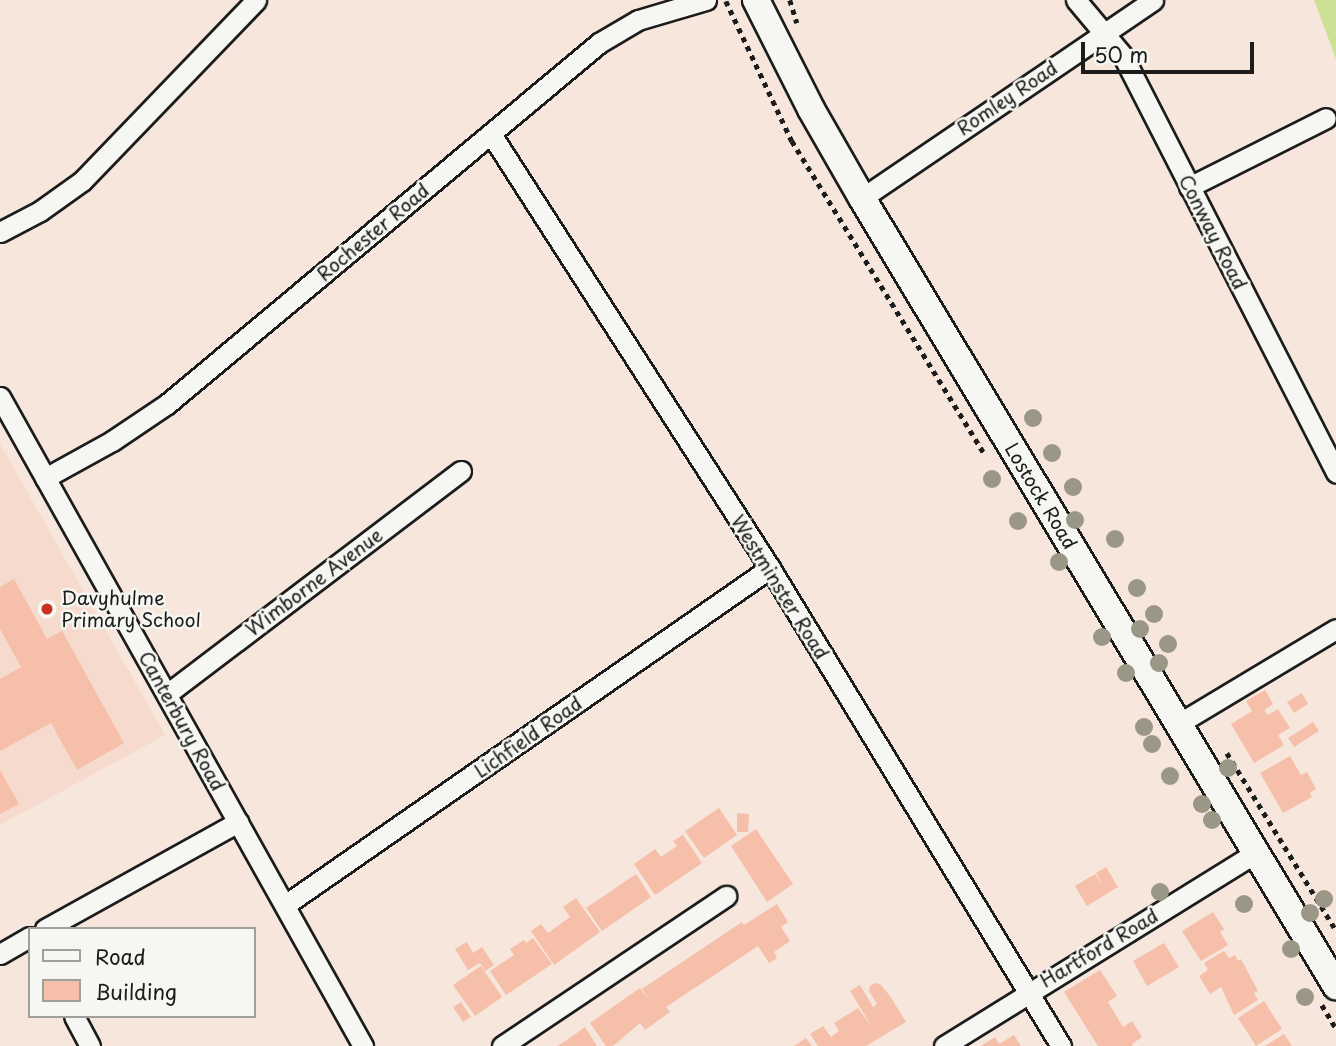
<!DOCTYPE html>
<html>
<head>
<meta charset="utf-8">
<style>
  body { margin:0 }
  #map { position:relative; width:1336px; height:1046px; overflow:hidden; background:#f6e6dc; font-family:"Playpen Sans",sans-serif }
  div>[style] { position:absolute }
  .built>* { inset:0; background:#f6dacd }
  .green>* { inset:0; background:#cce196 }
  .building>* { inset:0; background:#f6bfa9 }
  .path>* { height:4.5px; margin-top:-2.25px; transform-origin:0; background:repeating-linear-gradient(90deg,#1c1c1c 0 5px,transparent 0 10px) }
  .roads { filter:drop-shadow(2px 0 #1c1c1c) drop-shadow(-2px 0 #1c1c1c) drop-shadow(0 2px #1c1c1c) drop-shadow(0 -2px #1c1c1c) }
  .minor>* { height:19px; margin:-9.5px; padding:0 9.5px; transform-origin:9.5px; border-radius:9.5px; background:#f6f6f2 }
  .secondary>* { height:26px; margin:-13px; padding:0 13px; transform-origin:13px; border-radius:13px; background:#f6f6f2 }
  .trees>* { width:18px; height:18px; margin:-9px; border-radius:50%; background:#9b9787 }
  .dots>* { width:19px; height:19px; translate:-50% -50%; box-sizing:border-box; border:4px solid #f6f6f2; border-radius:50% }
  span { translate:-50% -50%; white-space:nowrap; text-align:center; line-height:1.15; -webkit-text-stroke:5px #f6f6f2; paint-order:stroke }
  .street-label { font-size:19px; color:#1c1c1c }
  .poi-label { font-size:19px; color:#1c1c1c }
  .left { translate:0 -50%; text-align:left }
  .legend { position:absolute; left:28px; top:927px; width:228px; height:91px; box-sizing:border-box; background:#f6f6f2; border:2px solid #9f9f9c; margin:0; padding:9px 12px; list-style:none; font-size:21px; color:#1c1c1c }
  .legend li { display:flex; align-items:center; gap:14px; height:35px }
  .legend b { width:35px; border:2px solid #9f9f9c }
  .scale { position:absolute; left:1081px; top:42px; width:173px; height:32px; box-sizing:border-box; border:4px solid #1c1c1c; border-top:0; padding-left:9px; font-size:21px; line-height:24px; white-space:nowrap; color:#1c1c1c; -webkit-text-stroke:5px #f6f6f2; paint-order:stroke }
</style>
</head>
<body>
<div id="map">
  <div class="built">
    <div style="clip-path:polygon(0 444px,165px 735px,0 825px)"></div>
  </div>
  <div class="green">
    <div style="clip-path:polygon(1314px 0,1336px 0,1336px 59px)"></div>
  </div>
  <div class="building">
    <div style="clip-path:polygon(14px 579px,47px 639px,62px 631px,124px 743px,77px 770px,51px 723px,0 751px,0 679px,21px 667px,0 629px,0 587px)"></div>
    <div style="clip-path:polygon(1265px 690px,1273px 704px,1264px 710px,1268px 715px,1278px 709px,1290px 728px,1278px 735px,1284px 745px,1254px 763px,1231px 724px,1252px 711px,1246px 701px)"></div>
    <div style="clip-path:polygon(1302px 693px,1308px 704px,1294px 713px,1287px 702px)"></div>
    <div style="clip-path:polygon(1313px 722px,1319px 731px,1294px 747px,1288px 738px)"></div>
    <div style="clip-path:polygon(1290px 756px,1301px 775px,1307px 772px,1316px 789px,1310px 793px,1312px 797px,1283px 813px,1260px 773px)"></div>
    <div style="clip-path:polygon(0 770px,19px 804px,0 814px)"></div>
    <div style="clip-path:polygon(719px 808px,737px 835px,704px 858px,685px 831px)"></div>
    <div style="clip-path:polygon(737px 813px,749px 814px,748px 832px,737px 832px)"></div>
    <div style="clip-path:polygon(756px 829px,793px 884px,767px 902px,731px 846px)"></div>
    <div style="clip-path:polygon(683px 835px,702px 863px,655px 895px,634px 864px,655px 849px,661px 857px,677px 846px,673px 841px)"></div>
    <div style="clip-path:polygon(1106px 867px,1118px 887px,1087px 906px,1075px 886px,1095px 874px,1103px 886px,1096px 873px)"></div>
    <div style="clip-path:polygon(636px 874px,651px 897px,602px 931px,586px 908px)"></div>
    <div style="clip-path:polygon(576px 898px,600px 932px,554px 965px,531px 931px,541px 924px,548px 933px,570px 917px,563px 907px)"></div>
    <div style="clip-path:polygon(777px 904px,788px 922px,781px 927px,790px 941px,774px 952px,777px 958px,769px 963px,758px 946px,666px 1007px,670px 1012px,645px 1030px,640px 1023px,613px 1046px,606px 1046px,590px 1023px,640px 988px,650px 1001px,642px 989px,742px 922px,744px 925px)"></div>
    <div style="clip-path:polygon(1213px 912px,1224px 929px,1220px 932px,1228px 945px,1201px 961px,1182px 931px)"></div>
    <div style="clip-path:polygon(533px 938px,552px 964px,506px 995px,490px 971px,514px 955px,510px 949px,524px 940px,526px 943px)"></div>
    <div style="clip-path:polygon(467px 942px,473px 953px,482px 947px,494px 965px,485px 971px,480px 963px,468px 970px,455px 949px)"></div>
    <div style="clip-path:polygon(1164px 943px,1179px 967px,1147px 986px,1133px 961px)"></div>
    <div style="clip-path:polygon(1224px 951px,1229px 958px,1235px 955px,1238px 961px,1241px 959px,1258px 991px,1254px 993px,1258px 1000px,1234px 1015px,1221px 987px,1210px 994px,1199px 976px,1208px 970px,1204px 963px)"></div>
    <div style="clip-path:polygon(481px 966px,502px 997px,475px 1016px,453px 985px)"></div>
    <div style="clip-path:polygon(1100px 970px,1117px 996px,1108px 1002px,1123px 1027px,1132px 1021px,1142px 1037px,1132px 1044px,1133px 1046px,1098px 1046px,1064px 992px)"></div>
    <div style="clip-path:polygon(875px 983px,880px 984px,890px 996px,906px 1022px,866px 1046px,818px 1046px,810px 1034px,823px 1026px,831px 1037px,839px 1031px,834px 1023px,858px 1008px,872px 1027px,850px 991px,860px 985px,873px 1007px,877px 1004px,869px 991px,870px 986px)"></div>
    <div style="clip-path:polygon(1264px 1001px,1282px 1029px,1256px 1046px,1238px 1018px)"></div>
    <div style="clip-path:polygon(461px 1002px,471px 1017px,463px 1022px,453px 1007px)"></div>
    <div style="clip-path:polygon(585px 1027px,597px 1046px,557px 1046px,567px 1040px)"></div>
    <div style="clip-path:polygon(1284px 1034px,1292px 1046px,1265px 1046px)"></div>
    <div style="clip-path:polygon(1014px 1035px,1021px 1046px,981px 1046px,995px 1037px,999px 1044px)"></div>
    <div style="clip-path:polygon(806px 1038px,812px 1046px,794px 1046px)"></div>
  </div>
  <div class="path">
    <div style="left:790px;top:0;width:24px;rotate:73deg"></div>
    <div style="left:726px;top:1px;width:155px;rotate:64.8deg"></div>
    <div style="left:792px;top:141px;width:369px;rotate:58.4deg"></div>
    <div style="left:1227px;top:753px;width:208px;rotate:58.4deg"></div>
    <div style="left:1322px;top:1005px;width:27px;rotate:59deg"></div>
  </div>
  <div class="roads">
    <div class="minor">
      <div style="left:1076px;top:0;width:73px;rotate:50deg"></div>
      <div style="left:1123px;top:56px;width:468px;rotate:62.9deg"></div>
      <div style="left:491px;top:134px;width:516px;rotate:57.26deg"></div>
      <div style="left:770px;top:568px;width:560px;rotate:58.67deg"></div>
      <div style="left:1189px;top:187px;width:153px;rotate:-26.7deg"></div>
      <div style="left:862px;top:198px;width:352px;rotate:-34.2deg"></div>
      <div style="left:0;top:232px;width:45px;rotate:-27.7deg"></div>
      <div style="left:40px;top:211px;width:52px;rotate:-35.5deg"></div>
      <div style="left:82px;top:181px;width:251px;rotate:-46.1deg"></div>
      <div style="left:0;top:397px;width:744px;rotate:60.78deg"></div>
      <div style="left:45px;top:478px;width:77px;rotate:-28.9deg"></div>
      <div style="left:112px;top:441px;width:66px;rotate:-33.9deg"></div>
      <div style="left:167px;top:404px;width:563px;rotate:-39.88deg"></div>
      <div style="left:599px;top:43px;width:45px;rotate:-30.5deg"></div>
      <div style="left:638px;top:20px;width:71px;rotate:-16.4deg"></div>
      <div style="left:167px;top:694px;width:369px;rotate:-37.2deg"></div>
      <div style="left:1178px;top:724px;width:184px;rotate:-31deg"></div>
      <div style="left:285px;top:905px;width:591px;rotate:-34.79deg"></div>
      <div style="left:45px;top:929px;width:221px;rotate:-29deg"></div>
      <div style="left:0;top:954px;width:34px;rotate:-30deg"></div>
      <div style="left:74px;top:1016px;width:34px;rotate:62deg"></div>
      <div style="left:502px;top:1046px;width:270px;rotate:-33.8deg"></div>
      <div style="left:944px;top:1046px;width:366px;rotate:-31.8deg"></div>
    </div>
    <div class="secondary">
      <div style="left:756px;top:0;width:122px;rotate:63.2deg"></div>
      <div style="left:811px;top:109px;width:103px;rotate:60.2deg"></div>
      <div style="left:862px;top:198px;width:920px;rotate:58.97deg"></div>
    </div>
  </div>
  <div class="trees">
    <div style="left:1033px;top:418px"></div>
    <div style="left:1052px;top:453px"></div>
    <div style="left:992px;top:479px"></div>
    <div style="left:1073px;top:487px"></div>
    <div style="left:1075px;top:520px"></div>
    <div style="left:1018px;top:521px"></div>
    <div style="left:1115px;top:539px"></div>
    <div style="left:1059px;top:562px"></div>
    <div style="left:1137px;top:588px"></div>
    <div style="left:1154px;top:614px"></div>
    <div style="left:1140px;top:629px"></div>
    <div style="left:1102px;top:637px"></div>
    <div style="left:1168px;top:644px"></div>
    <div style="left:1159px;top:663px"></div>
    <div style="left:1126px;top:673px"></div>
    <div style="left:1144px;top:727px"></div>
    <div style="left:1152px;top:744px"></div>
    <div style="left:1228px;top:768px"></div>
    <div style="left:1170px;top:776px"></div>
    <div style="left:1202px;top:804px"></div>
    <div style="left:1212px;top:820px"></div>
    <div style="left:1160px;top:892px"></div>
    <div style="left:1324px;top:899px"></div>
    <div style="left:1244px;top:904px"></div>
    <div style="left:1310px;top:913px"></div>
    <div style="left:1291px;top:949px"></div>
    <div style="left:1305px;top:997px"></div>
  </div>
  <div class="dots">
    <div style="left:47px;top:609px;background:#c8321e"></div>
  </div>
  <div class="street-label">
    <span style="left:1007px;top:98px;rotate:-34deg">Romley Road</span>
    <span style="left:373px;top:232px;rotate:-40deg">Rochester Road</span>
    <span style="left:1213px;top:232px;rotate:63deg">Conway Road</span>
    <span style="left:1041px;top:496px;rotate:59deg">Lostock Road</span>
    <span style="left:314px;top:582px;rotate:-37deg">Wimborne Avenue</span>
    <span style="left:780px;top:587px;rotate:58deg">Westminster Road</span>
    <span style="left:182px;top:721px;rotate:61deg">Canterbury Road</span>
    <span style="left:528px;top:737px;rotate:-35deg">Lichfield Road</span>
    <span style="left:1099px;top:948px;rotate:-31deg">Hartford Road</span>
  </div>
  <div class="poi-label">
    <span class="left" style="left:61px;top:609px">Davyhulme<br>Primary School</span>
  </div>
  <ul class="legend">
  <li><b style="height:9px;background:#f6f6f2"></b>Road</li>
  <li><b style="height:19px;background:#f6bfa9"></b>Building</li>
  </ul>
  <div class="scale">50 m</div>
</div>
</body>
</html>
